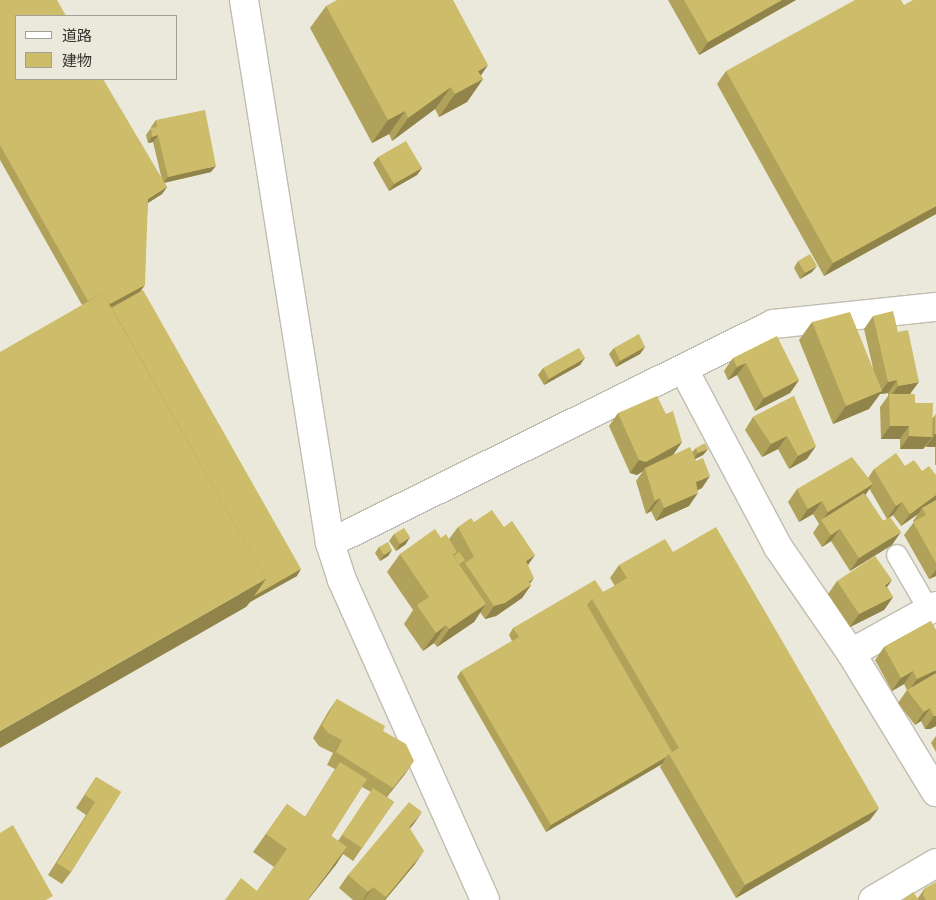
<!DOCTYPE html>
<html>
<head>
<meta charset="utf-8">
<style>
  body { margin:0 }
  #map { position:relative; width:936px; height:900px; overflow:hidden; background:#ebe9dc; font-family:"Exo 2","Noto Sans JP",sans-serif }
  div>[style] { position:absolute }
  .roads { filter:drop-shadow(1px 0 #c0bdb1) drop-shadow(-1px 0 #c0bdb1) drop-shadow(0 1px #c0bdb1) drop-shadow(0 -1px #c0bdb1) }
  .service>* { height:20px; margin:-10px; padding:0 10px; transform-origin:10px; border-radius:10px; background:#fff }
  .minor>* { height:28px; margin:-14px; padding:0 14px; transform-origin:14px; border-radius:14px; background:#fff }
  .wall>* { inset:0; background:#b0a25a }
  .shaded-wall>* { inset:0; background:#90844a }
  .building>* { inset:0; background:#cdbc69 }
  span { translate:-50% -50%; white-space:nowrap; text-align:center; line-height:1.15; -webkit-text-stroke:4.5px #ebe9dc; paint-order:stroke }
  .legend { position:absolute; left:15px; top:15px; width:162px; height:65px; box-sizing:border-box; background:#ebe9dc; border:1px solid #a3a197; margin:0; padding:6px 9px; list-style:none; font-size:15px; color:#363530 }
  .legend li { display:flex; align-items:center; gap:10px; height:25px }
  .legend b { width:25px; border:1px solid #a3a197 }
</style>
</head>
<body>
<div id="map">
  <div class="roads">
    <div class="service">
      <div style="left:897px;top:555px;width:64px;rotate:59.8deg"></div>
    </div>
    <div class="minor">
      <div style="left:244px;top:0;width:550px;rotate:81deg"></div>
      <div style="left:330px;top:543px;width:39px;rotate:72deg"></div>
      <div style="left:342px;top:580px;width:350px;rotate:65.9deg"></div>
      <div style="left:684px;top:370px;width:200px;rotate:62deg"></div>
      <div style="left:778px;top:547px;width:129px;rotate:55.4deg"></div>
      <div style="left:851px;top:653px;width:163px;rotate:58.6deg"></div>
      <div style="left:330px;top:543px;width:494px;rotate:-26.3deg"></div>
      <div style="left:773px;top:324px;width:164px;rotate:-6deg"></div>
      <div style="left:851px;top:653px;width:97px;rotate:-28.9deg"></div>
      <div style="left:873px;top:900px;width:73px;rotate:-30.4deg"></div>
    </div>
  </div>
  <div class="wall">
    <div style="clip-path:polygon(0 0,162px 180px,153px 142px,148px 143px,146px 135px,151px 128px,151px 127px,156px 120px,211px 172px,164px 183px,167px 187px,162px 194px,148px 203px,141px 291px,297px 576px,250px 602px,246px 607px,82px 305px,0 160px)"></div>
    <div style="clip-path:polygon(668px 0,796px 0,699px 55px)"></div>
    <div style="clip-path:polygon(326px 6px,481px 76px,483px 79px,467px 102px,439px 117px,435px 109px,392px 141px,389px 134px,372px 143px,310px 28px)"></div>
    <div style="clip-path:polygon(726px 71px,936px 214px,824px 276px,717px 84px)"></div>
    <div style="clip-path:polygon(378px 157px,422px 168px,417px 175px,389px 191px,373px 163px)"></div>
    <div style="clip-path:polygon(798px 261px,812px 272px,800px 279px,794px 268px)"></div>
    <div style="clip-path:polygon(873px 316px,915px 403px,933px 418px,936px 414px,936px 465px,935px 465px,935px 447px,926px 447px,926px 446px,923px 449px,900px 449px,900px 439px,881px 439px,880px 407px,888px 396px,888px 393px,880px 394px,869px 409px,833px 424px,799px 340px,812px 322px,873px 368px,864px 329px)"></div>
    <div style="clip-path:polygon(645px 347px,640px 354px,616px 367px,609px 354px,614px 348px)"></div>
    <div style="clip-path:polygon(733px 358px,799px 380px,790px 393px,755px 411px,737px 375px,728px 380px,724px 371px)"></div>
    <div style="clip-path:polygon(580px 365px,544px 385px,538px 375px,543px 368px)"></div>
    <div style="clip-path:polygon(794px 396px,807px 459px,789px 469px,778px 449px,762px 457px,745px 430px,753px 417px)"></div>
    <div style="clip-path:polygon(618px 413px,666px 414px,682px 442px,673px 455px,692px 452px,696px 448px,708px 449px,703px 455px,695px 459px,702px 488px,698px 490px,689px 506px,656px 521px,651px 511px,646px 514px,636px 481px,643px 471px,637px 475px,630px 473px,609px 426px)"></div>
    <div style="clip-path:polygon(evenodd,905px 466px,922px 471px,936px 475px,936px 576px,929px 579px,904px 535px,914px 522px,913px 521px,918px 514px,901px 526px,893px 515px,890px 517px,892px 545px,850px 571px,831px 541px,822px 547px,813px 533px,819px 524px,813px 514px,799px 522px,788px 502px,797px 489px,868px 478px,874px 469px,905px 466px,869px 488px,887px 519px,883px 521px,865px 494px,869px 488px)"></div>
    <div style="clip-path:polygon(474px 522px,528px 565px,530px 584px,531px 585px,522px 598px,496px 616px,485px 619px,480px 612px,474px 622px,437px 647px,434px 643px,423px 651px,404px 624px,413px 610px,387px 572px,400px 554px,441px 538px,449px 539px,458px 527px)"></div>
    <div style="clip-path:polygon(394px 534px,406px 544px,396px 551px,389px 541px)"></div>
    <div style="clip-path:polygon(379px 547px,392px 550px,388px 556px,380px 561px,375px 553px)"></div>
    <div style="clip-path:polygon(673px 552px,870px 820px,736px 898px,660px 767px,662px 764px,546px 832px,457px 677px,461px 671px,512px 641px,509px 635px,513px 628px,603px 592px,615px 586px,610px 578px,619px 565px)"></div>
    <div style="clip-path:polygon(837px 581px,887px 587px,893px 597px,884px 610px,850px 627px,828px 594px)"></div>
    <div style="clip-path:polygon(931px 621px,936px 726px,930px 729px,925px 729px,921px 721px,915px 725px,898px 703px,907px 690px,904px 684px,892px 691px,875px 660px,884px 647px)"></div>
    <div style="clip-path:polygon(evenodd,337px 699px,383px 731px,405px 774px,387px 797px,394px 802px,353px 861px,343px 854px,335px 866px,257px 891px,274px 867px,253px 852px,287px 804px,305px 817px,335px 769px,327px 765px,333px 753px,319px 746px,313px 738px,328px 712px,337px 699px,362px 787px,371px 792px,338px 841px,331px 836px,362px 787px)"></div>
    <div style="clip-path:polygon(936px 736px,936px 752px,931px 743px)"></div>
    <div style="clip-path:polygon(96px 777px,121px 792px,71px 872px,62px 884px,48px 875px,86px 815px,76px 808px)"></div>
    <div style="clip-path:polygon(413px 825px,410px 828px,415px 864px,385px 900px,353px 900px,339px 888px,348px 875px)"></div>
    <div style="clip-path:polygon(925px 888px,936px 900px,903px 900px,918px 898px)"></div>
  </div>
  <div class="shaded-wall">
    <div style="clip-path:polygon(782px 0,796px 0,699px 55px,708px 42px)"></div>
    <div style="clip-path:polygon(488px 65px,476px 83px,483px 79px,467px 102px,439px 117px,455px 94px,478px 71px)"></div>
    <div style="clip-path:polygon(451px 87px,435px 109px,392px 141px,408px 118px)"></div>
    <div style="clip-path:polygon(405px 111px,389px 134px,372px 143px,388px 120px)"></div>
    <div style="clip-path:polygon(158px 135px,153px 142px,148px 143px,152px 137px)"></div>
    <div style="clip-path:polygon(216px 166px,211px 172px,163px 183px,168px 177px)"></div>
    <div style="clip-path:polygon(422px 168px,417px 175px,389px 191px,394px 184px)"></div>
    <div style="clip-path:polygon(167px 187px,162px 194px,143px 206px,148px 199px)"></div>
    <div style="clip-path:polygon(936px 206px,936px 214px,824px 276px,833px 263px)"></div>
    <div style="clip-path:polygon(817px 266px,812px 272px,800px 279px,805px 273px)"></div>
    <div style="clip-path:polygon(145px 285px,140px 292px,90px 318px,94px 312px)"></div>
    <div style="clip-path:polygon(645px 347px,640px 354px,616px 367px,620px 361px)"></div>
    <div style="clip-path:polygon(585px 358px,580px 365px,544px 385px,549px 379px)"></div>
    <div style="clip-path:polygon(746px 363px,737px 375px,728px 380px,737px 367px)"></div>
    <div style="clip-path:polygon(799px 380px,790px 393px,755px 411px,764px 398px)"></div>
    <div style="clip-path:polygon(897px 380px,888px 393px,880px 394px,869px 409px,833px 424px,846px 406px,881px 391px,888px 382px)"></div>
    <div style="clip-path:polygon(919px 382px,910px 394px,889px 399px,898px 386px)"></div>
    <div style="clip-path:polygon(890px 426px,909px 426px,900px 439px,881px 439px)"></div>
    <div style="clip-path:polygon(935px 434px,936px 434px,936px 446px,935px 447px,926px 447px)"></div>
    <div style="clip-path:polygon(787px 436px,778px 449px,762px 457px,771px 444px)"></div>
    <div style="clip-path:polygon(909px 436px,932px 437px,923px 449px,900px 449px)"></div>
    <div style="clip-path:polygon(682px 442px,673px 455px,645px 468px,643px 471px,637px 475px,630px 473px,639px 460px)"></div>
    <div style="clip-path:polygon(816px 446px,807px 459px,789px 469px,798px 456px)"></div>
    <div style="clip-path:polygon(708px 449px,703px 455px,693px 460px,698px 453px)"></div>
    <div style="clip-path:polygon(710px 476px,702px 488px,687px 495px,696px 482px)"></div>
    <div style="clip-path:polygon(873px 484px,864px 497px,822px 521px,828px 512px)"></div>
    <div style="clip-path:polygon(698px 493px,689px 506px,656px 521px,664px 508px)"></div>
    <div style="clip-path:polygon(936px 495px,936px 501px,922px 508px,918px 514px,901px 526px,910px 514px)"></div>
    <div style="clip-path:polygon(660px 498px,651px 511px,646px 514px,655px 501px)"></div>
    <div style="clip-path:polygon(822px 501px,813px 514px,799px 522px,808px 509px)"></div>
    <div style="clip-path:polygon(902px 502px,893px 515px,887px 519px,896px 506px)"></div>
    <div style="clip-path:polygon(840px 529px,831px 541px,822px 547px,831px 535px)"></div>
    <div style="clip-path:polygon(901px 532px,892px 545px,850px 571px,859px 558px)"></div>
    <div style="clip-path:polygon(410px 537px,406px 544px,396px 551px,400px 544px)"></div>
    <div style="clip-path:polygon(392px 550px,388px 556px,380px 561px,384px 555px)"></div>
    <div style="clip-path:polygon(535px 555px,526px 568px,526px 561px)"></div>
    <div style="clip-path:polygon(301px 569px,297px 576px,250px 602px,246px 607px,0 748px,0 731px,266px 579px)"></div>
    <div style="clip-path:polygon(936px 570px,936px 576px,929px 579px)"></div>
    <div style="clip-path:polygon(534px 578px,527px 588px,531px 585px,522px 598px,496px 616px,485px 619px,494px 606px)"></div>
    <div style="clip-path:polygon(892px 580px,883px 593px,885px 585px)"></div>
    <div style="clip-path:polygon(893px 597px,884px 610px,850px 627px,859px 614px)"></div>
    <div style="clip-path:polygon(486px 604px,474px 622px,437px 647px,449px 629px)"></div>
    <div style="clip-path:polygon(446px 625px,434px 643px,423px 651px,436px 633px)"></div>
    <div style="clip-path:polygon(936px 670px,936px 678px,908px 692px,917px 679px)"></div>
    <div style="clip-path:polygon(913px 671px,904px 684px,892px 691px,901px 678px)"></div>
    <div style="clip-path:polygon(930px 708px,921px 721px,915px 725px,924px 712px)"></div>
    <div style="clip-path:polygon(934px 716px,936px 716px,936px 726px,930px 729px,925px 729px)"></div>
    <div style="clip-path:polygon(666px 757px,662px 764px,546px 832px,551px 825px)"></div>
    <div style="clip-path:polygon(414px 761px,405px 774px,384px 800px,393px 788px)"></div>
    <div style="clip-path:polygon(879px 808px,870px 820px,736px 898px,745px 885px)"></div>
    <div style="clip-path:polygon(422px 812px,413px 825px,400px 839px,409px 827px)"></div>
    <div style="clip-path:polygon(347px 847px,335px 866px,308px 900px,307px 900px)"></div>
    <div style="clip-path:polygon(424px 851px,415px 864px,385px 900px,384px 900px)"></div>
    <div style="clip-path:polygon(373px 887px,364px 900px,363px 900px,368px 892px)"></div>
  </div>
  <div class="building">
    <div style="clip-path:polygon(0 0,57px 0,66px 16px,16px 16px,16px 79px,103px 79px,167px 187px,148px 199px,145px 285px,110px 304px,103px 293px,88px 301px,0 145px)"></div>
    <div style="clip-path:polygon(337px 0,453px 0,488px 65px,478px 71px,483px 79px,455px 94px,451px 87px,408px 118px,405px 111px,388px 120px,326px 6px)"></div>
    <div style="clip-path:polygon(684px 0,782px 0,708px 42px)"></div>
    <div style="clip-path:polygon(855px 0,901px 0,904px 5px,913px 0,936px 0,936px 206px,833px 263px,726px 71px)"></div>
    <div style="clip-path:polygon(205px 110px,216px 166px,168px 177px,158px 135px,152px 137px,151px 128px,157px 127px,156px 120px)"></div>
    <div style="clip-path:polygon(406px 141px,422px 168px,394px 184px,378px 157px)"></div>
    <div style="clip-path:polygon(810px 254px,817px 266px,805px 273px,798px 261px)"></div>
    <div style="clip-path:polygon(143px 290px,301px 569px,254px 596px,266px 579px,112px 308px)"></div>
    <div style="clip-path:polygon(103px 293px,266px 579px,0 731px,0 352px)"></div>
    <div style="clip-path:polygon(893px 311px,898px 332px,908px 330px,919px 382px,898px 386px,897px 380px,888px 382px,873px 316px)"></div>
    <div style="clip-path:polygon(850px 312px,882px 391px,846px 406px,812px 322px)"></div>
    <div style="clip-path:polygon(639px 334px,645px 347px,620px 361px,614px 348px)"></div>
    <div style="clip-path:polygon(777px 336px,799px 380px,764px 398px,746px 363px,737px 367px,733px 358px)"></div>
    <div style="clip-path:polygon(579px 348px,585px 358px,549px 379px,543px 368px)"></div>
    <div style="clip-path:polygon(889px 394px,915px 394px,915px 403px,933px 403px,932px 437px,909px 436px,909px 426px,890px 426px)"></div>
    <div style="clip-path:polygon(657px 396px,666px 414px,673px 411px,682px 442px,646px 462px,639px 460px,618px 413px)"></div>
    <div style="clip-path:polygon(794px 396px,816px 446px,798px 456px,787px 436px,771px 444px,753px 417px)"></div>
    <div style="clip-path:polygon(935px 414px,936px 414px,936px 434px,935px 434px)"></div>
    <div style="clip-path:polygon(705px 443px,708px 449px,698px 453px,696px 448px)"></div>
    <div style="clip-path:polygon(690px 447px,696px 461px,703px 458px,710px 476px,696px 482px,698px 493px,664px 508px,660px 498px,655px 501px,645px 468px)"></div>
    <div style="clip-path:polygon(896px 453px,905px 466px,914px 460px,922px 471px,929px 466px,936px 475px,936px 495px,910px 514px,902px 502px,896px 506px,874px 469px)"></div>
    <div style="clip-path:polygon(852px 457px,873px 484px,828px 512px,822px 501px,808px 509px,797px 489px)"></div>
    <div style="clip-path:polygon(864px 493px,883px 521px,890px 517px,901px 532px,859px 558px,840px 529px,831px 535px,821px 520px)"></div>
    <div style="clip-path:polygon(936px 500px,936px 563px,913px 522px,926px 515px,922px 508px)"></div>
    <div style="clip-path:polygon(492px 510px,504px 527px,512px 521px,535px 555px,526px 561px,534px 578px,529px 581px,531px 585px,505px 603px,494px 606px,465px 563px,474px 557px,458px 527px,471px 518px,474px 522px)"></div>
    <div style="clip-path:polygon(716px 527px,879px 808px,745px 885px,669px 754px,679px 748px,592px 599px,627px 578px,619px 565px,665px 539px,673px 552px)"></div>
    <div style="clip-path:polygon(404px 528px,410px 537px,400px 544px,394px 534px)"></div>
    <div style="clip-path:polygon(435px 529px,486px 604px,449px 629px,446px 625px,436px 633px,417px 605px,429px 597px,400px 554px)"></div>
    <div style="clip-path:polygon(446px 534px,457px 552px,452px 555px,441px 538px)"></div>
    <div style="clip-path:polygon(388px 542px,392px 550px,384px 555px,379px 547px)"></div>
    <div style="clip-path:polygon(459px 552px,465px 560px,459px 564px,454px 556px)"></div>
    <div style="clip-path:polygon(875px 556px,892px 580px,885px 585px,893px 597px,859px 614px,837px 581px)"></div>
    <div style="clip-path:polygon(595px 580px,603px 592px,592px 599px,587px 605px,672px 752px,669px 754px,666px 757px,551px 825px,461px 671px,519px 637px,513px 628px)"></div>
    <div style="clip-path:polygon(931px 621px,936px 630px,936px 670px,917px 679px,913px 671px,901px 678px,884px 647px)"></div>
    <div style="clip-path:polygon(936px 673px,936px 716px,934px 716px,930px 708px,924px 712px,907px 690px)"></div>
    <div style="clip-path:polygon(337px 699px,385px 726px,383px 731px,406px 744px,414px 761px,393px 788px,336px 752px,342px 740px,328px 733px,322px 725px)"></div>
    <div style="clip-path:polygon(340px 762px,367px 779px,331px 836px,305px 817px)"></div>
    <div style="clip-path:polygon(96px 777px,121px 792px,71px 872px,57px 863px,95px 802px,85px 795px)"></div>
    <div style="clip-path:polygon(373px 788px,394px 802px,362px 848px,342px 835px)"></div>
    <div style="clip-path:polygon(409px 802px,422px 812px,409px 827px,424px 851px,386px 897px,373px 887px,368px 892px,348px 875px)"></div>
    <div style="clip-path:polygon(287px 804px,347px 847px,307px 900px,225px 900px,241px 878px,257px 891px,287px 849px,266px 834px)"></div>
    <div style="clip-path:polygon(13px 825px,53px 896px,46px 900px,0 900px,0 833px)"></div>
    <div style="clip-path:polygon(936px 882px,936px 900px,926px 900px,923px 895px,925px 888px)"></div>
    <div style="clip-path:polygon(913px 892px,919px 900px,903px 900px)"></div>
  </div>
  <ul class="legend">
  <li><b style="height:6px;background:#fff"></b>道路</li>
  <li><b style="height:14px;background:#cdbc69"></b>建物</li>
  </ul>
</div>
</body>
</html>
